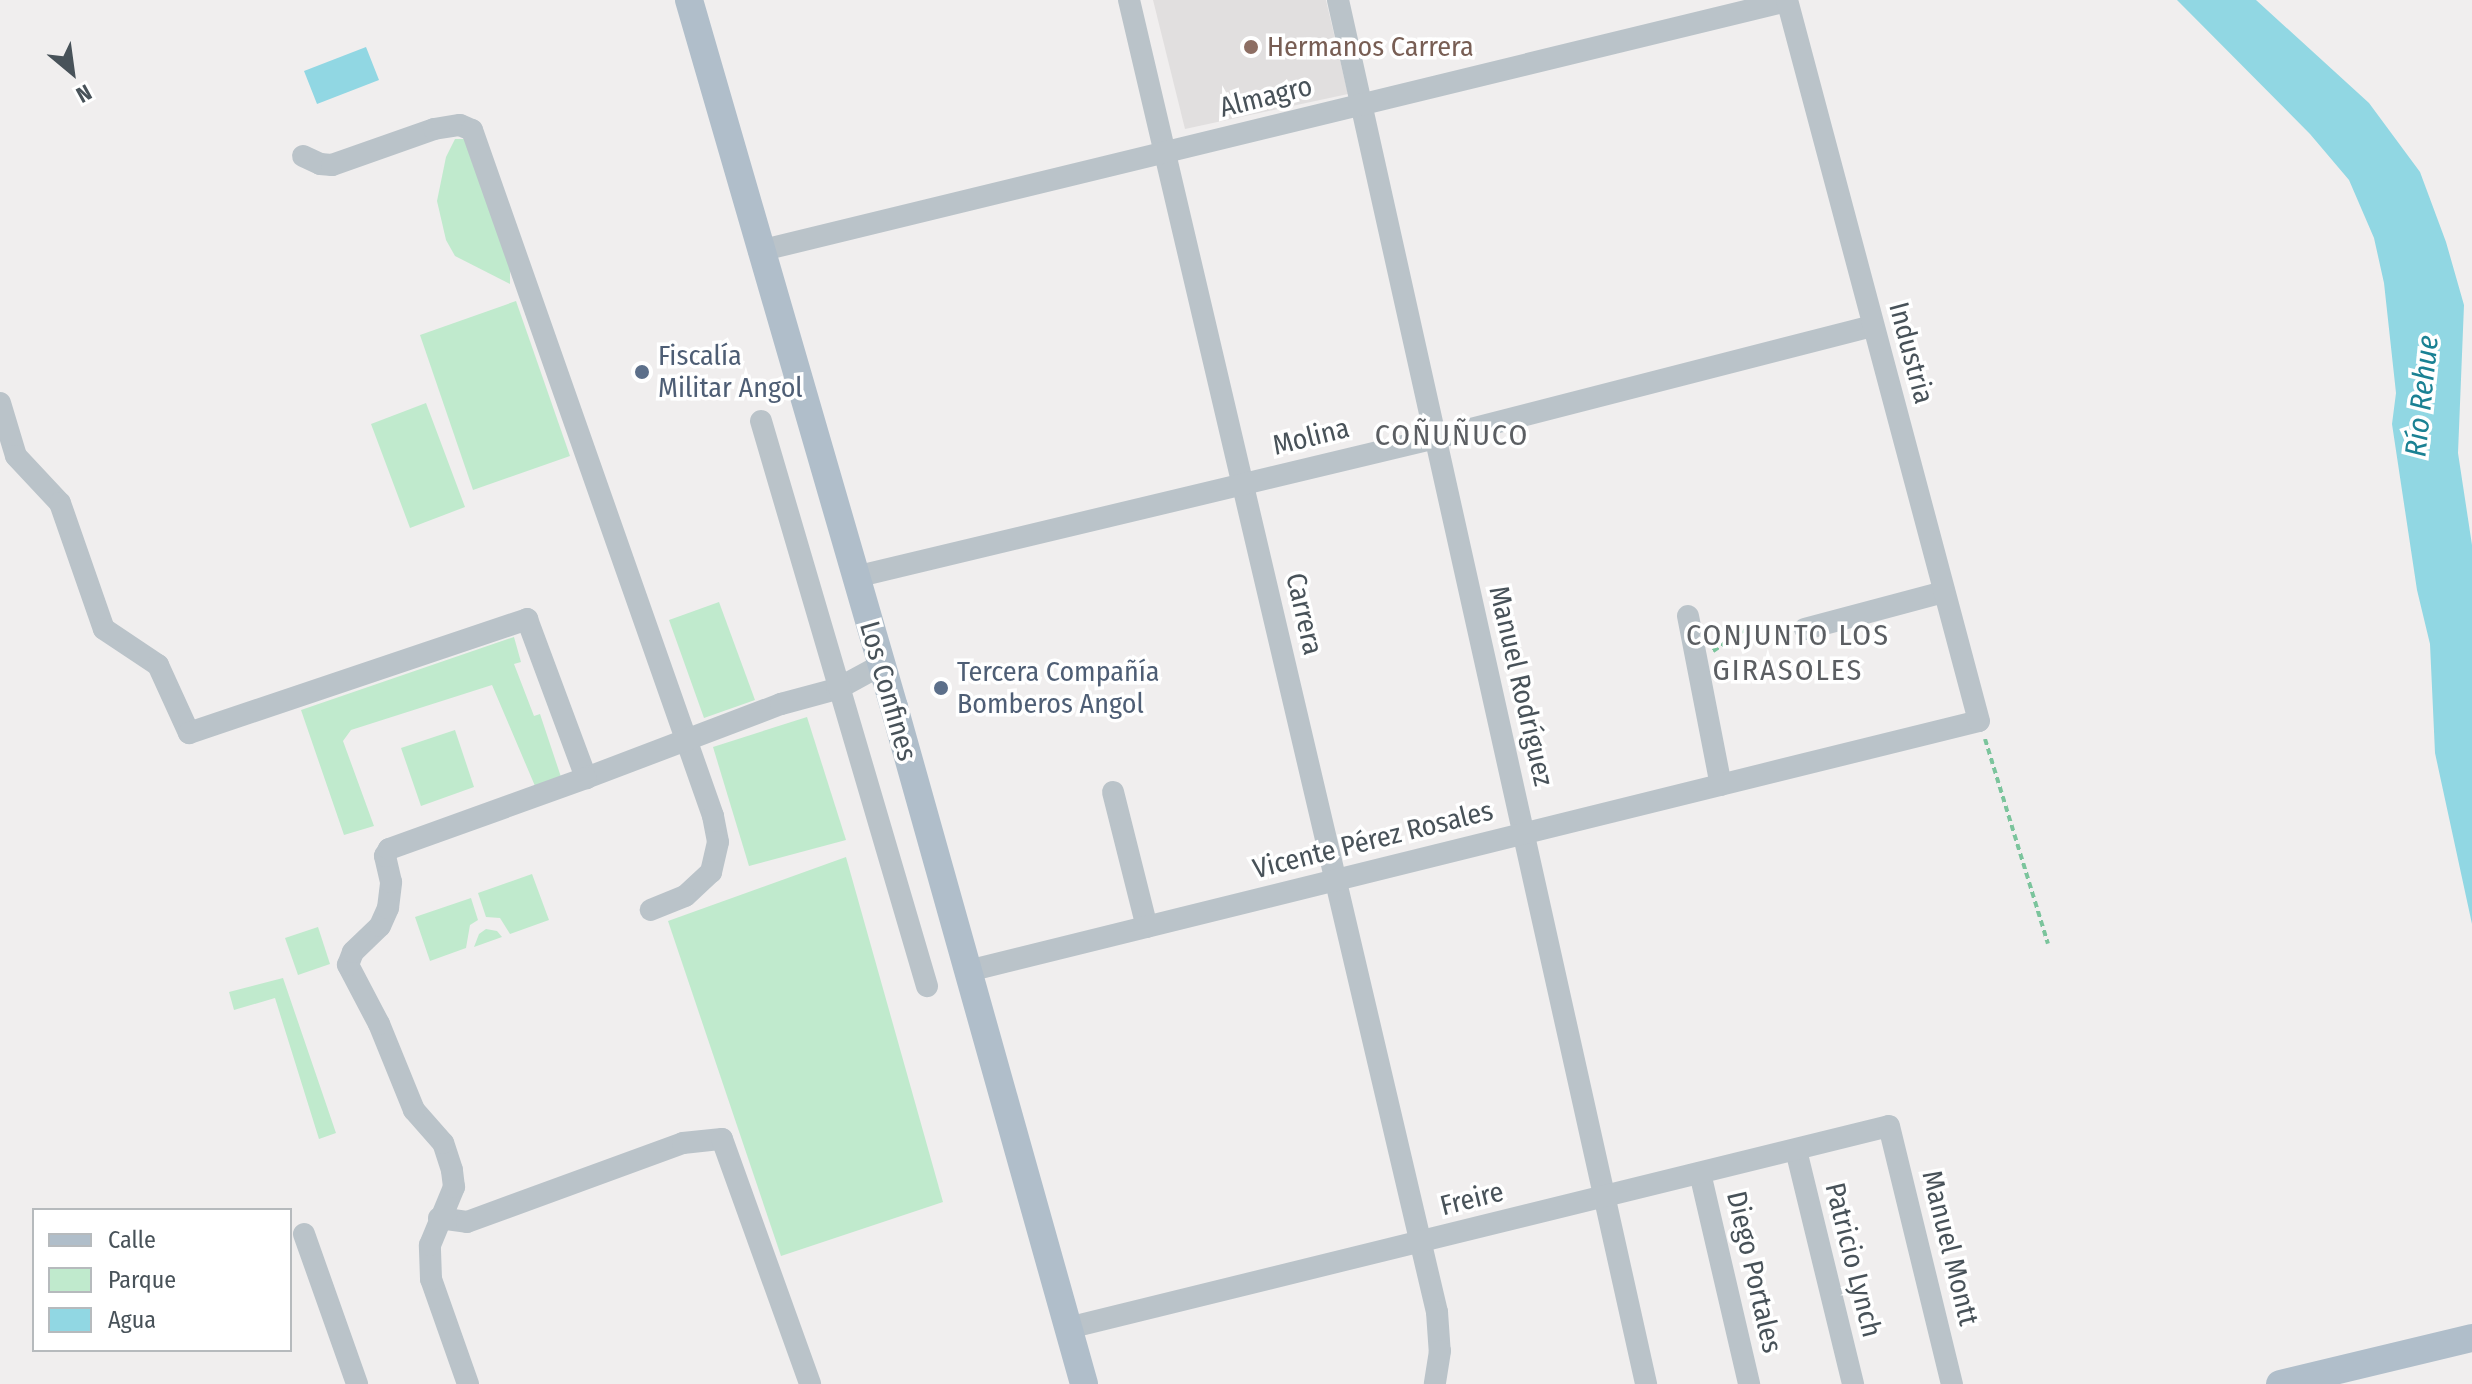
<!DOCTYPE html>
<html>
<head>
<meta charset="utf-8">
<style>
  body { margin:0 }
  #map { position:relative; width:2472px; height:1384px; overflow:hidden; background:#f0eeee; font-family:"Fira Sans Condensed",sans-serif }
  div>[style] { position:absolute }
  .education>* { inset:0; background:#e1dfdf }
  .green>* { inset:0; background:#c0eacd }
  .water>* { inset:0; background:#91d7e3 }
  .path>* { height:4px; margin-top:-2px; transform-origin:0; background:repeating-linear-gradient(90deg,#7bc49c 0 6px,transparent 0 10px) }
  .minor>* { height:22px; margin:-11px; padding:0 11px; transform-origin:11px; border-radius:11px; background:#bac3c9 }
  .major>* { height:28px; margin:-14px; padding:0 14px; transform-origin:14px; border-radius:14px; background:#b0beca }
  .dots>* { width:22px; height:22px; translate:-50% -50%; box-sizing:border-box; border:4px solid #fff; border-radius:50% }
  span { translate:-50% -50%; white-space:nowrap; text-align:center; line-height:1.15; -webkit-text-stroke:7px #fff; paint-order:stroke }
  .education-label { font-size:28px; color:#785e54 }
  .left { translate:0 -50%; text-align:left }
  .street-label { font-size:28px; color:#485259 }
  .service-label { font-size:28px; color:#4e5e75 }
  .water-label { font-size:30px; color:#1a8193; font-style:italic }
  .neighbourhood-label { font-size:30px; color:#5b5e62; letter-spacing:2px }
  .legend { position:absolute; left:32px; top:1208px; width:260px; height:144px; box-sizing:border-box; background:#fff; border:2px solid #b6babd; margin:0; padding:10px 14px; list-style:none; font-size:24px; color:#485259 }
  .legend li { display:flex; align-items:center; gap:16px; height:40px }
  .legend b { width:40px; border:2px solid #b6babd }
  .north { position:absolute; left:32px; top:32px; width:80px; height:80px; -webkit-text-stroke:6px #fff; paint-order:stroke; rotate:151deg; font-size:22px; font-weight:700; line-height:32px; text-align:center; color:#485259 }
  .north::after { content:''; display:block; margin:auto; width:28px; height:36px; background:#485259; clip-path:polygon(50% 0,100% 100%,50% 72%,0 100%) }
</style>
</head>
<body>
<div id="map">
  <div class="education">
    <div style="clip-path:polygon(1153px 0,1326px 0,1348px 94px,1185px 129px)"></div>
  </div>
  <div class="green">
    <div style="clip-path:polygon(455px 139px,465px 139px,510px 269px,510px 284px,455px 256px,446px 240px,437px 201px,446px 157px)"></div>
    <div style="clip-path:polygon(516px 301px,570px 456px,473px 490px,420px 335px)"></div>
    <div style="clip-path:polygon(426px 403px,465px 507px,410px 528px,371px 424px)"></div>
    <div style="clip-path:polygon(719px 602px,755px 700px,704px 718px,669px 620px)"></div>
    <div style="clip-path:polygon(514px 637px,521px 662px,514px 664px,534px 716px,540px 714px,561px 777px,535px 786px,492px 685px,351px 730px,343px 741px,374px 826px,344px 835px,301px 710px)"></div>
    <div style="clip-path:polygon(807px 717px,846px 840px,749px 866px,713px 747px)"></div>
    <div style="clip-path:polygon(455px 730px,474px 787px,421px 806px,401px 748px)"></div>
    <div style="clip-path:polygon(846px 857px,943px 1202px,781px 1256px,668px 921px)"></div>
    <div style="clip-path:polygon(532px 874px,549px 920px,510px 934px,500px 918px,486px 917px,478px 893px)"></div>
    <div style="clip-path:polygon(471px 898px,478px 920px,470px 925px,466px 948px,430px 961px,415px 917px)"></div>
    <div style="clip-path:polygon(318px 927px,330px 964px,298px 975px,285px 938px)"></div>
    <div style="clip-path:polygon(486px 929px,497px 931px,502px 937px,474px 947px,479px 934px)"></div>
    <div style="clip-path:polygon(283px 978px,336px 1133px,319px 1139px,275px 998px,234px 1010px,229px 992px)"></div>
  </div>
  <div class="water">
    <div style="clip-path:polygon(2177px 0,2256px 0,2369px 103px,2420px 172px,2446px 242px,2464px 305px,2458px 453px,2472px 545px,2472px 924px,2435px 753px,2430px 644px,2417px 590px,2392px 424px,2396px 393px,2384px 283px,2374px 238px,2349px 180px,2310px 134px)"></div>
    <div style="clip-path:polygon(366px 47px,379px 80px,317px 104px,304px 71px)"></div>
  </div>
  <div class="path">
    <div style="left:1713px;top:651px;width:36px;rotate:-34deg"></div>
    <div style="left:1743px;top:631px;width:43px;rotate:-7.9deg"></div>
    <div style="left:1985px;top:739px;width:214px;rotate:72.9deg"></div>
  </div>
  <div class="minor">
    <div style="left:1129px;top:0;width:1348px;rotate:76.79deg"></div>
    <div style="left:1437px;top:1312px;width:39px;rotate:86deg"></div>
    <div style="left:1440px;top:1351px;width:33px;rotate:99deg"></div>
    <div style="left:1338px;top:0;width:1418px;rotate:77.45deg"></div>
    <div style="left:303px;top:156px;width:19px;rotate:25deg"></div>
    <div style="left:320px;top:164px;width:12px;rotate:5deg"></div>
    <div style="left:332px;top:165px;width:108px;rotate:-19.4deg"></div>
    <div style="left:434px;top:129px;width:26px;rotate:-9deg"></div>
    <div style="left:460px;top:125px;width:13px;rotate:23deg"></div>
    <div style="left:472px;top:130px;width:727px;rotate:70.64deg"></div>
    <div style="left:713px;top:816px;width:26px;rotate:79deg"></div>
    <div style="left:718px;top:842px;width:31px;rotate:103deg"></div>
    <div style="left:711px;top:872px;width:35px;rotate:137deg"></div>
    <div style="left:685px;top:896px;width:37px;rotate:158deg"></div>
    <div style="left:759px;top:251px;width:1058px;rotate:-13.67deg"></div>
    <div style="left:0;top:403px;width:55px;rotate:73.2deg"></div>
    <div style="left:16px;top:456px;width:64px;rotate:46.9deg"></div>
    <div style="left:60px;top:503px;width:133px;rotate:70.8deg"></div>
    <div style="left:104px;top:629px;width:65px;rotate:33.7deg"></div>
    <div style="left:158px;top:665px;width:75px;rotate:65.5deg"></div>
    <div style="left:189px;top:733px;width:357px;rotate:-18.6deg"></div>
    <div style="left:527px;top:619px;width:170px;rotate:69.6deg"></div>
    <div style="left:586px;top:778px;width:209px;rotate:-20.8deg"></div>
    <div style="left:781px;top:704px;width:58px;rotate:-15deg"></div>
    <div style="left:837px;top:689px;width:50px;rotate:-28.6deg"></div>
    <div style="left:761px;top:421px;width:589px;rotate:73.63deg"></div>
    <div style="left:855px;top:577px;width:597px;rotate:-13.45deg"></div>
    <div style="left:1436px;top:438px;width:450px;rotate:-14.4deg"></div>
    <div style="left:1688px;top:616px;width:172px;rotate:79deg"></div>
    <div style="left:1805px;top:629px;width:144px;rotate:-14.9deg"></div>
    <div style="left:1113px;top:792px;width:139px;rotate:75.9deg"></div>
    <div style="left:968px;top:971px;width:1041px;rotate:-13.89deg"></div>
    <div style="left:1979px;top:721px;width:746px;rotate:-104.91deg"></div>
    <div style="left:1796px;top:1150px;width:241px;rotate:76.3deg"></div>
    <div style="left:1700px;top:1173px;width:217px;rotate:76.9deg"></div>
    <div style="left:439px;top:1218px;width:28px;rotate:8deg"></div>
    <div style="left:467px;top:1222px;width:230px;rotate:-20.1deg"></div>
    <div style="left:683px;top:1143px;width:39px;rotate:-6deg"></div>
    <div style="left:722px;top:1139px;width:260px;rotate:70.2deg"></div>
    <div style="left:304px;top:1234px;width:159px;rotate:70.5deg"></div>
    <div style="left:1068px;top:1328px;width:845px;rotate:-13.82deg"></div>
    <div style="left:1889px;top:1126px;width:266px;rotate:76.3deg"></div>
    <div style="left:468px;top:1384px;width:111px;rotate:-109.4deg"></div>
    <div style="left:431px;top:1279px;width:34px;rotate:-92deg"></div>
    <div style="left:430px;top:1245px;width:63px;rotate:-67.5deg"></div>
    <div style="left:454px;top:1187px;width:17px;rotate:-97deg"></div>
    <div style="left:452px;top:1170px;width:28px;rotate:-108deg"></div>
    <div style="left:443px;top:1143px;width:44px;rotate:-131.3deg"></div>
    <div style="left:414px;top:1110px;width:93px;rotate:-112.1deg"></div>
    <div style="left:379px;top:1024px;width:67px;rotate:-117.7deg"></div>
    <div style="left:348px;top:965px;width:14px;rotate:-69deg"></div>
    <div style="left:353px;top:952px;width:37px;rotate:-44deg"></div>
    <div style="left:380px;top:926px;width:20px;rotate:-66deg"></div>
    <div style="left:388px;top:908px;width:26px;rotate:-83deg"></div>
    <div style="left:391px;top:882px;width:27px;rotate:-103deg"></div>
    <div style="left:385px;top:856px;width:8px;rotate:-60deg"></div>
    <div style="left:389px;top:849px;width:209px;rotate:-19.8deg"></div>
  </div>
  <div class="major">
    <div style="left:689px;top:0;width:736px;rotate:73.83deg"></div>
    <div style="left:894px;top:707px;width:703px;rotate:74.32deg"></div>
    <div style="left:2280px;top:1384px;width:197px;rotate:-13.5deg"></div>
  </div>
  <div class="dots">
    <div style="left:1251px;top:47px;background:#8d6e63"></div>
    <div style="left:642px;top:372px;background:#5c6f8a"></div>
    <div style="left:941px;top:688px;background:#5c6f8a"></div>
  </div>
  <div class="education-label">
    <span class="left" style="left:1267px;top:47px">Hermanos Carrera</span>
  </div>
  <div class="street-label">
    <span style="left:1266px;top:97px;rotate:-14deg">Almagro</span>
    <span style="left:1911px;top:353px;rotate:75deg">Industria</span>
    <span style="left:1311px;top:437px;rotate:-14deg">Molina</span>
    <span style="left:1304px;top:614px;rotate:77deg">Carrera</span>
    <span style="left:1521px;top:686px;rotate:77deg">Manuel Rodríguez</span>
    <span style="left:888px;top:691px;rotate:74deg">Los Confines</span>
    <span style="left:1373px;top:840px;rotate:-14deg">Vicente Pérez Rosales</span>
    <span style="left:1472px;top:1199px;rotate:-14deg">Freire</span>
    <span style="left:1950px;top:1248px;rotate:76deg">Manuel Montt</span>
    <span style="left:1853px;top:1260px;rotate:76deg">Patricio Lynch</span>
    <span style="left:1754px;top:1272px;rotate:77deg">Diego Portales</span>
  </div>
  <div class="service-label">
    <span class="left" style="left:658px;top:372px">Fiscalía<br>Militar Angol</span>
    <span class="left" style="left:957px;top:688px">Tercera Compañía<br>Bomberos Angol</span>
  </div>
  <div class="water-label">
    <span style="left:2422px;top:396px;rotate:-84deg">Río Rehue</span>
  </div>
  <div class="neighbourhood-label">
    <span style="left:1452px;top:435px">COÑUÑUCO</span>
    <span style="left:1788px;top:652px">CONJUNTO LOS<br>GIRASOLES</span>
  </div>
  <ul class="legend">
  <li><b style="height:10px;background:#b0beca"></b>Calle</li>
  <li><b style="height:22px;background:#c0eacd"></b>Parque</li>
  <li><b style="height:22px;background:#91d7e3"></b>Agua</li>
  </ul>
  <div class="north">N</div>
</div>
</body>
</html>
